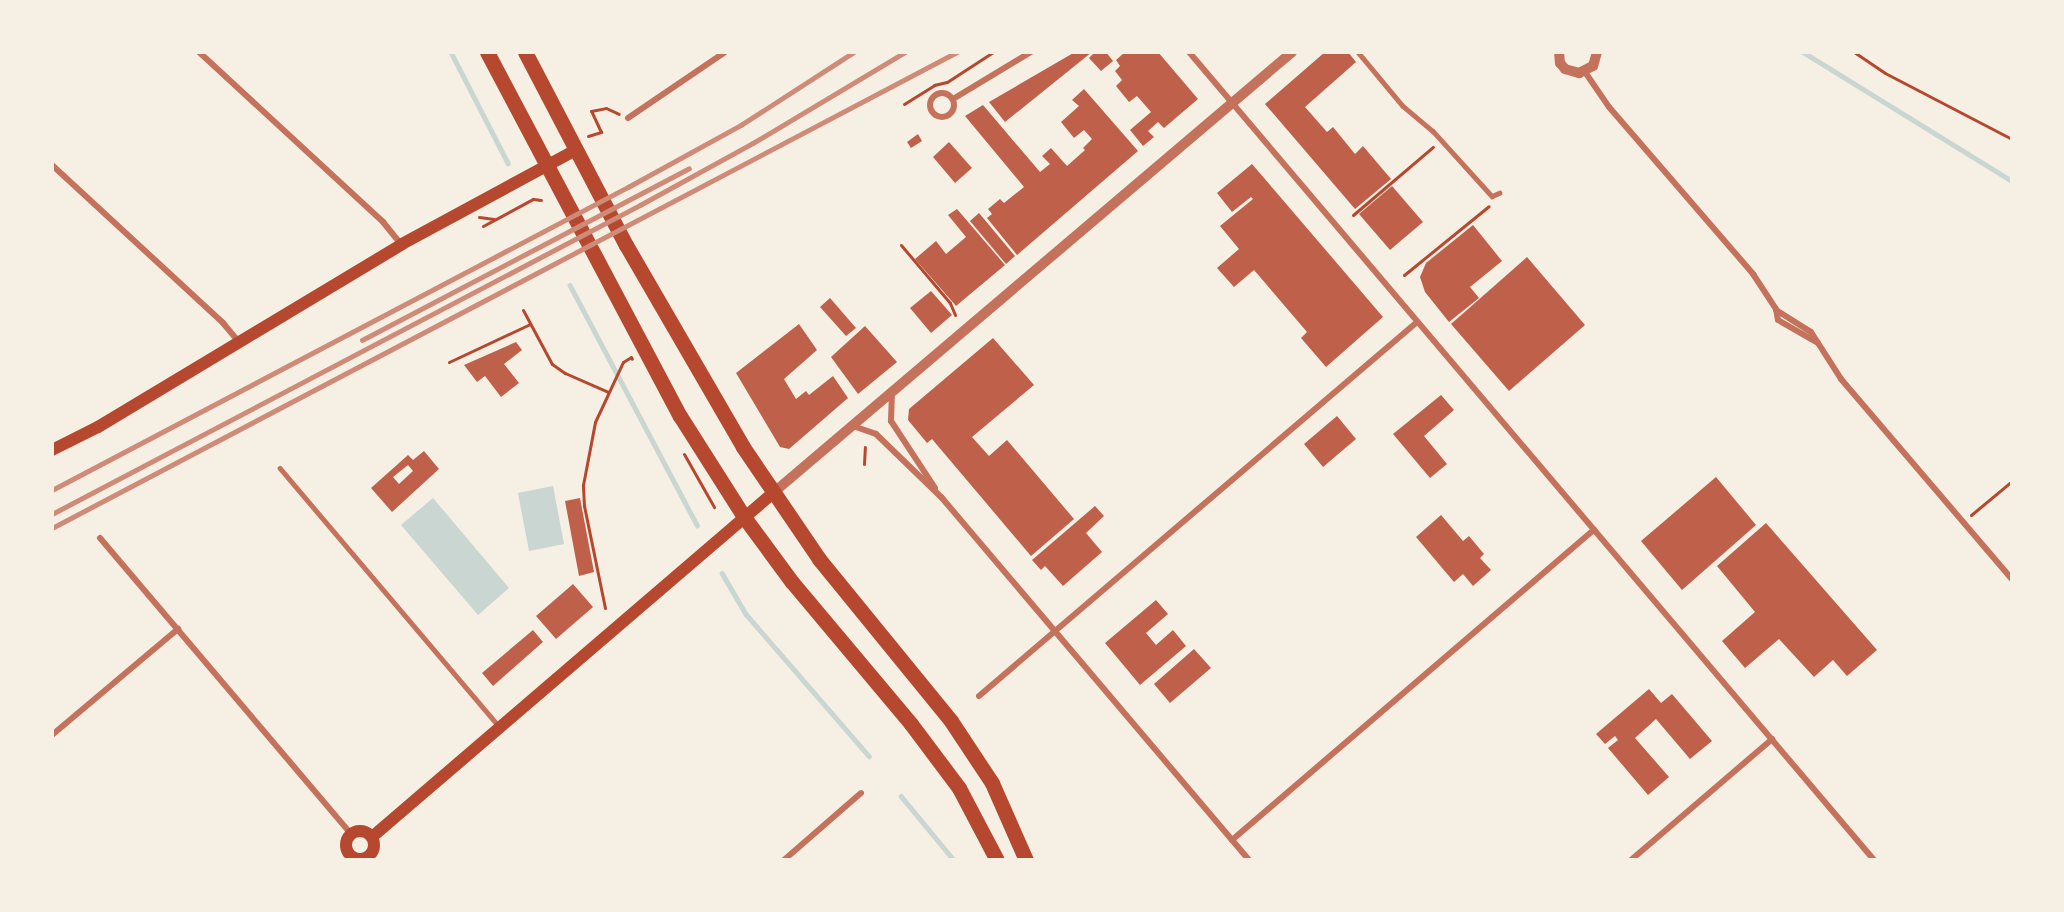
<!DOCTYPE html>
<html>
<head>
<meta charset="utf-8">
<style>
  body { margin:0 }
  #map { position:relative; width:2064px; height:912px; overflow:hidden; background:#f6efe4; font-family:Helvetica,sans-serif }
  div>[style] { position:absolute }
  .water>* { inset:0; background:#c9d6d2 }
  .stream>* { height:4.5px; margin:-2.25px; padding:0 2.25px; transform-origin:2.25px; border-radius:2.25px; background:#c9d6d2 }
  .building>* { inset:0; background:#bf614a }
  .path>* { height:3px; margin:-1.5px; padding:0 1.5px; transform-origin:1.5px; border-radius:1.5px; background:#b5482f }
  .service>* { height:4.5px; margin:-2.25px; padding:0 2.25px; transform-origin:2.25px; border-radius:2.25px; background:#c5725c }
  .minor>* { height:6px; margin:-3px; padding:0 3px; transform-origin:3px; border-radius:3px; background:#c5725c }
  .minor>.ring { margin:-3px; padding:0; box-sizing:content-box; background:none; border:6px solid #c5725c; border-radius:50% }
  .tertiary>* { height:10px; margin:-5px; padding:0 5px; transform-origin:5px; border-radius:5px; background:#c5725c }
  .secondary>* { height:12px; margin:-6px; padding:0 6px; transform-origin:6px; border-radius:6px; background:#b5482f }
  .secondary>.ring { margin:-6px; padding:0; box-sizing:content-box; background:none; border:12px solid #b5482f; border-radius:50% }
  .trunk>* { height:15px; margin:-7.5px; padding:0 7.5px; transform-origin:7.5px; border-radius:7.5px; background:#b5482f }
  .rail>* { height:4.5px; margin:-2.25px; padding:0 2.25px; transform-origin:2.25px; border-radius:2.25px; background:#cf8b77 }
  span { translate:-50% -50%; white-space:nowrap; text-align:center; line-height:1.15; -webkit-text-stroke:4.5px #f6efe4; paint-order:stroke }
  .frame { position:absolute; inset:0; border:54px solid #f6efe4; pointer-events:none }
</style>
</head>
<body>
<div id="map">
  <div class="water">
    <div style="clip-path:polygon(553px 486px,564px 544px,529px 551px,518px 493px)"></div>
    <div style="clip-path:polygon(433px 498px,509px 588px,478px 615px,401px 525px)"></div>
  </div>
  <div class="stream">
    <div style="left:451px;top:52px;width:125px;rotate:62.8deg"></div>
    <div style="left:1803px;top:52px;width:246px;rotate:31.7deg"></div>
    <div style="left:570px;top:285px;width:272px;rotate:62.1deg"></div>
    <div style="left:722px;top:573px;width:48px;rotate:59.7deg"></div>
    <div style="left:746px;top:614px;width:188px;rotate:49.1deg"></div>
    <div style="left:901px;top:796px;width:83px;rotate:50.4deg"></div>
  </div>
  <div class="building">
    <div style="clip-path:polygon(1075px 52px,1092px 52px,1005px 122px,989px 102px)"></div>
    <div style="clip-path:polygon(1095px 52px,1106px 52px,1113px 61px,1101px 71px,1089px 58px)"></div>
    <div style="clip-path:polygon(1125px 52px,1158px 52px,1198px 99px,1164px 128px,1158px 122px,1148px 131px,1154px 137px,1143px 146px,1130px 130px,1151px 112px,1137px 96px,1129px 102px,1116px 86px,1122px 80px,1115px 71px,1120px 66px,1116px 60px)"></div>
    <div style="clip-path:polygon(1325px 52px,1348px 52px,1356px 62px,1305px 107px,1327px 132px,1333px 127px,1355px 154px,1363px 146px,1391px 179px,1355px 209px,1265px 104px)"></div>
    <div style="clip-path:polygon(1084px 89px,1138px 151px,1017px 255px,987px 218px,992px 214px,988px 209px,1000px 199px,1004px 203px,1024px 187px,965px 116px,983px 105px,1040px 172px,1050px 164px,1042px 156px,1051px 148px,1067px 166px,1085px 150px,1083px 148px,1092px 139px,1084px 130px,1074px 138px,1061px 122px,1079px 106px,1072px 100px)"></div>
    <div style="clip-path:polygon(918px 134px,922px 141px,911px 148px,907px 142px)"></div>
    <div style="clip-path:polygon(949px 142px,972px 168px,955px 183px,933px 157px)"></div>
    <div style="clip-path:polygon(1252px 164px,1383px 317px,1326px 367px,1301px 338px,1307px 332px,1254px 270px,1234px 287px,1217px 268px,1239px 249px,1220px 226px,1253px 199px,1251px 197px,1232px 212px,1217px 193px)"></div>
    <div style="clip-path:polygon(1392px 186px,1423px 222px,1390px 250px,1359px 214px)"></div>
    <div style="clip-path:polygon(957px 209px,1005px 265px,956px 306px,915px 259px,936px 241px,946px 254px,966px 237px,948px 215px)"></div>
    <div style="clip-path:polygon(979px 213px,1015px 256px,1006px 264px,970px 221px)"></div>
    <div style="clip-path:polygon(1473px 225px,1502px 261px,1470px 287px,1479px 298px,1449px 322px,1425px 292px,1420px 277px,1426px 263px)"></div>
    <div style="clip-path:polygon(1527px 257px,1585px 325px,1509px 391px,1451px 324px)"></div>
    <div style="clip-path:polygon(931px 291px,952px 315px,931px 333px,910px 308px)"></div>
    <div style="clip-path:polygon(830px 298px,856px 328px,846px 336px,820px 307px)"></div>
    <div style="clip-path:polygon(799px 324px,817px 350px,784px 379px,796px 399px,806px 391px,809px 395px,833px 376px,848px 398px,789px 449px,780px 447px,736px 373px)"></div>
    <div style="clip-path:polygon(865px 326px,897px 362px,858px 394px,831px 357px)"></div>
    <div style="clip-path:polygon(993px 338px,1034px 385px,972px 437px,989px 456px,1007px 440px,1074px 519px,1031px 556px,932px 439px,927px 443px,908px 420px,909px 409px)"></div>
    <div style="clip-path:polygon(516px 342px,522px 350px,504px 364px,519px 383px,501px 397px,485px 376px,477px 382px,464px 365px)"></div>
    <div style="clip-path:polygon(1441px 395px,1454px 410px,1424px 436px,1447px 464px,1430px 478px,1393px 434px)"></div>
    <div style="clip-path:polygon(1337px 416px,1356px 439px,1323px 467px,1304px 444px)"></div>
    <div style="clip-path:polygon(evenodd,424px 451px,439px 469px,392px 512px,371px 488px,408px 455px,413px 460px,424px 451px,408px 465px,413px 471px,399px 484px,393px 477px,408px 465px)"></div>
    <div style="clip-path:polygon(1716px 477px,1756px 525px,1682px 590px,1641px 541px)"></div>
    <div style="clip-path:polygon(580px 498px,594px 572px,579px 576px,565px 501px)"></div>
    <div style="clip-path:polygon(1095px 506px,1104px 516px,1086px 533px,1102px 552px,1063px 586px,1045px 566px,1041px 570px,1032px 560px)"></div>
    <div style="clip-path:polygon(1441px 515px,1463px 541px,1469px 536px,1484px 554px,1480px 558px,1491px 570px,1473px 586px,1463px 574px,1454px 582px,1416px 537px)"></div>
    <div style="clip-path:polygon(1766px 523px,1877px 650px,1847px 676px,1833px 660px,1814px 677px,1779px 639px,1745px 668px,1722px 641px,1755px 612px,1717px 566px)"></div>
    <div style="clip-path:polygon(573px 584px,593px 607px,556px 639px,536px 616px)"></div>
    <div style="clip-path:polygon(1156px 600px,1168px 614px,1146px 633px,1156px 645px,1173px 630px,1186px 646px,1140px 685px,1105px 643px)"></div>
    <div style="clip-path:polygon(533px 630px,543px 642px,493px 686px,482px 673px)"></div>
    <div style="clip-path:polygon(1194px 649px,1211px 668px,1170px 703px,1154px 684px)"></div>
    <div style="clip-path:polygon(1649px 689px,1661px 703px,1672px 694px,1712px 741px,1690px 759px,1656px 719px,1635px 738px,1669px 777px,1648px 795px,1608px 748px,1618px 740px,1615px 736px,1605px 744px,1596px 734px)"></div>
  </div>
  <div class="path">
    <div style="left:1854px;top:52px;width:37px;rotate:34deg"></div>
    <div style="left:1885px;top:73px;width:143px;rotate:27.5deg"></div>
    <div style="left:904px;top:104px;width:36px;rotate:-32deg"></div>
    <div style="left:934px;top:85px;width:13px;rotate:-13deg"></div>
    <div style="left:947px;top:82px;width:55px;rotate:-33.1deg"></div>
    <div style="left:588px;top:136px;width:14px;rotate:-17deg"></div>
    <div style="left:601px;top:132px;width:23px;rotate:-115deg"></div>
    <div style="left:591px;top:111px;width:15px;rotate:-11deg"></div>
    <div style="left:606px;top:108px;width:14px;rotate:25deg"></div>
    <div style="left:1353px;top:215px;width:105px;rotate:-40.4deg"></div>
    <div style="left:479px;top:217px;width:15px;rotate:8deg"></div>
    <div style="left:483px;top:226px;width:57px;rotate:-28.4deg"></div>
    <div style="left:533px;top:199px;width:8px;rotate:7deg"></div>
    <div style="left:901px;top:245px;width:76px;rotate:49.8deg"></div>
    <div style="left:950px;top:303px;width:13px;rotate:67deg"></div>
    <div style="left:1404px;top:275px;width:109px;rotate:-39.1deg"></div>
    <div style="left:523px;top:310px;width:61px;rotate:61.8deg"></div>
    <div style="left:552px;top:364px;width:16px;rotate:35deg"></div>
    <div style="left:565px;top:373px;width:47px;rotate:23.8deg"></div>
    <div style="left:449px;top:362px;width:89px;rotate:-25.1deg"></div>
    <div style="left:684px;top:454px;width:61px;rotate:60.5deg"></div>
    <div style="left:864px;top:464px;width:17px;rotate:-87deg"></div>
    <div style="left:1971px;top:515px;width:53px;rotate:-39.7deg"></div>
    <div style="left:605px;top:608px;width:104px;rotate:-101.6deg"></div>
    <div style="left:584px;top:506px;width:21px;rotate:-93deg"></div>
    <div style="left:583px;top:485px;width:64px;rotate:-79.2deg"></div>
    <div style="left:595px;top:422px;width:66px;rotate:-65deg"></div>
    <div style="left:623px;top:362px;width:9px;rotate:-32deg"></div>
    <div style="left:631px;top:357px;width:2px;rotate:63deg"></div>
  </div>
  <div class="service">
    <div style="left:1358px;top:52px;width:70px;rotate:50.2deg"></div>
    <div style="left:1403px;top:106px;width:39px;rotate:40deg"></div>
    <div style="left:1433px;top:131px;width:88px;rotate:47.8deg"></div>
    <div style="left:1492px;top:196px;width:8px;rotate:-23deg"></div>
    <div style="left:280px;top:468px;width:340px;rotate:49.7deg"></div>
  </div>
  <div class="minor">
    <div style="left:199px;top:52px;width:251px;rotate:42.7deg"></div>
    <div style="left:383px;top:222px;width:28px;rotate:51deg"></div>
    <div style="left:1189px;top:52px;width:1059px;rotate:49.71deg"></div>
    <div style="left:1585px;top:72px;width:42px;rotate:55.6deg"></div>
    <div style="left:1609px;top:107px;width:221px;rotate:49.2deg"></div>
    <div style="left:1753px;top:274px;width:42px;rotate:56.7deg"></div>
    <div style="left:1776px;top:309px;width:11px;rotate:80deg"></div>
    <div style="left:1778px;top:320px;width:46px;rotate:29.9deg"></div>
    <div class="ring" style="left:930px;top:93px;width:18px;height:18px"></div>
    <div style="left:953px;top:99px;width:91px;rotate:-31.1deg"></div>
    <div style="left:628px;top:118px;width:117px;rotate:-34.2deg"></div>
    <div style="left:52px;top:165px;width:233px;rotate:42.7deg"></div>
    <div style="left:223px;top:323px;width:23px;rotate:50deg"></div>
    <div style="left:1776px;top:310px;width:41px;rotate:32.2deg"></div>
    <div style="left:1811px;top:332px;width:56px;rotate:57.4deg"></div>
    <div style="left:1841px;top:379px;width:263px;rotate:49.5deg"></div>
    <div style="left:892px;top:392px;width:29px;rotate:92deg"></div>
    <div style="left:891px;top:421px;width:80px;rotate:56.7deg"></div>
    <div style="left:853px;top:426px;width:24px;rotate:19deg"></div>
    <div style="left:876px;top:434px;width:92px;rotate:44.1deg"></div>
    <div style="left:942px;top:498px;width:475px;rotate:49.7deg"></div>
    <div style="left:100px;top:538px;width:388px;rotate:49.7deg"></div>
    <div style="left:979px;top:696px;width:576px;rotate:-40.49deg"></div>
    <div style="left:52px;top:735px;width:165px;rotate:-40.1deg"></div>
    <div style="left:1232px;top:840px;width:477px;rotate:-40.6deg"></div>
    <div style="left:369px;top:856px;width:5px;rotate:53deg"></div>
    <div style="left:784px;top:860px;width:102px;rotate:-41deg"></div>
    <div style="left:1631px;top:860px;width:186px;rotate:-40.6deg"></div>
  </div>
  <div class="tertiary">
    <div style="left:1559px;top:52px;width:11px;rotate:85deg"></div>
    <div style="left:1560px;top:63px;width:8px;rotate:50deg"></div>
    <div style="left:1565px;top:69px;width:15px;rotate:16deg"></div>
    <div style="left:1579px;top:73px;width:16px;rotate:-27deg"></div>
    <div style="left:1593px;top:66px;width:15px;rotate:-74deg"></div>
    <div style="left:773px;top:493px;width:681px;rotate:-40.35deg"></div>
  </div>
  <div class="secondary">
    <div style="left:52px;top:450px;width:51px;rotate:-26.6deg"></div>
    <div style="left:98px;top:427px;width:355px;rotate:-31deg"></div>
    <div style="left:402px;top:244px;width:198px;rotate:-28.4deg"></div>
    <div class="ring" style="left:346px;top:831px;width:16px;height:16px"></div>
    <div style="left:372px;top:837px;width:528px;rotate:-40.62deg"></div>
  </div>
  <div class="trunk">
    <div style="left:487px;top:52px;width:412px;rotate:62.1deg"></div>
    <div style="left:680px;top:416px;width:120px;rotate:57.6deg"></div>
    <div style="left:744px;top:517px;width:81px;rotate:53.6deg"></div>
    <div style="left:792px;top:582px;width:185px;rotate:50deg"></div>
    <div style="left:911px;top:724px;width:80px;rotate:53.1deg"></div>
    <div style="left:959px;top:788px;width:81px;rotate:62.2deg"></div>
    <div style="left:525px;top:52px;width:218px;rotate:62.4deg"></div>
    <div style="left:626px;top:245px;width:233px;rotate:59.9deg"></div>
    <div style="left:743px;top:447px;width:135px;rotate:55.8deg"></div>
    <div style="left:819px;top:559px;width:209px;rotate:50.8deg"></div>
    <div style="left:951px;top:721px;width:74px;rotate:56.5deg"></div>
    <div style="left:992px;top:783px;width:84px;rotate:66.2deg"></div>
  </div>
  <div class="rail">
    <div style="left:362px;top:340px;width:369px;rotate:-27.7deg"></div>
    <div style="left:52px;top:490px;width:651px;rotate:-27.75deg"></div>
    <div style="left:628px;top:187px;width:129px;rotate:-28.8deg"></div>
    <div style="left:741px;top:125px;width:135px;rotate:-32.9deg"></div>
    <div style="left:52px;top:514px;width:664px;rotate:-27.72deg"></div>
    <div style="left:640px;top:205px;width:129px;rotate:-28.8deg"></div>
    <div style="left:753px;top:143px;width:177px;rotate:-30.9deg"></div>
    <div style="left:52px;top:528px;width:1023px;rotate:-27.74deg"></div>
  </div>
  <div class="frame"></div>
</div>
</body>
</html>
